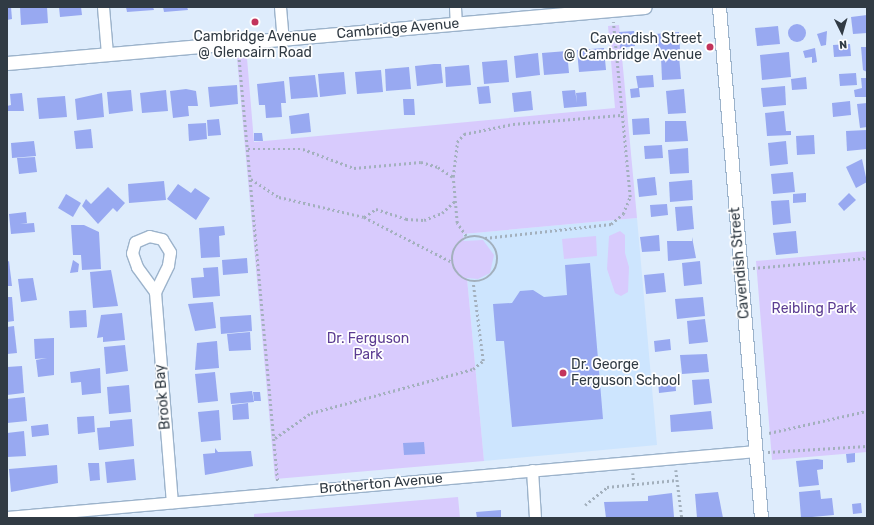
<!DOCTYPE html>
<html>
<head>
<meta charset="utf-8">
<style>
  body { margin:0 }
  #map { position:relative; width:874px; height:525px; overflow:hidden; background:#deecfc; font-family:Rubik,sans-serif }
  div>[style] { position:absolute }
  .built>* { inset:0; background:#cde5fe }
  .green>* { inset:0; background:#d8cbfd }
  .building>* { inset:0; background:#98a9f1 }
  .round { border-radius:50% }
  .path>* { height:2.5px; margin-top:-1.25px; transform-origin:0; background:repeating-linear-gradient(90deg,#a3b0bd 0 2px,transparent 0 5px) }
  .path>.ring { margin:-1.25px; padding:0; box-sizing:content-box; background:none; border:2.5px solid #a3b0bd; border-radius:50% }
  .roads { filter:drop-shadow(1px 0 #9cb3cb) drop-shadow(-1px 0 #9cb3cb) drop-shadow(0 1px #9cb3cb) drop-shadow(0 -1px #9cb3cb) }
  .minor>* { height:11px; margin:-5.5px; padding:0 5.5px; transform-origin:5.5px; border-radius:5.5px; background:#fff }
  .tertiary>* { height:13px; margin:-6.5px; padding:0 6.5px; transform-origin:6.5px; border-radius:6.5px; background:#fff }
  .dots>* { width:11px; height:11px; translate:-50% -50%; box-sizing:border-box; border:2px solid #fff; border-radius:50% }
  span { translate:-50% -50%; white-space:nowrap; text-align:center; line-height:1.15; -webkit-text-stroke:3.5px #fff; paint-order:stroke }
  .street-label { font-size:14px; color:#313b44 }
  .poi-label { font-size:14px; color:#313b44 }
  .right { translate:-100% -50%; text-align:right }
  .left { translate:0 -50%; text-align:left }
  .park-label { font-size:14px; color:#5c3d92 }
  .frame { position:absolute; inset:0; border:8px solid #313b44; pointer-events:none }
  .north { position:absolute; left:822px; top:12px; width:40px; height:40px; -webkit-text-stroke:3px #fff; paint-order:stroke; rotate:175deg; font-size:11px; font-weight:700; line-height:16px; text-align:center; color:#313b44 }
  .north::after { content:''; display:block; margin:auto; width:14px; height:18px; background:#313b44; clip-path:polygon(50% 0,100% 100%,50% 72%,0 100%) }
</style>
</head>
<body>
<div id="map">
  <div class="built">
    <div style="clip-path:polygon(637px 218px,657px 445px,484px 461px,463px 234px)"></div>
  </div>
  <div class="green">
    <div style="clip-path:polygon(619px 25px,637px 218px,463px 234px,464px 241px,483px 240px,494px 255px,490px 273px,478px 279px,467px 278px,484px 461px,275px 479px,237px 58px,247px 58px,254px 142px,615px 108px,608px 26px)"></div>
    <div style="clip-path:polygon(620px 231px,625px 235px,625px 253px,629px 267px,628px 292px,621px 296px,615px 293px,607px 269px,609px 236px)"></div>
    <div style="clip-path:polygon(596px 236px,597px 256px,564px 259px,562px 239px)"></div>
    <div style="clip-path:polygon(867px 251px,867px 452px,772px 460px,756px 261px)"></div>
    <div style="clip-path:polygon(458px 497px,460px 518px,254px 518px,254px 514px)"></div>
  </div>
  <div class="building">
    <div style="clip-path:polygon(7px 7px,11px 7px,12px 19px,7px 20px)"></div>
    <div style="clip-path:polygon(20px 7px,47px 7px,48px 23px,21px 25px)"></div>
    <div style="clip-path:polygon(59px 7px,81px 7px,82px 15px,60px 17px)"></div>
    <div style="clip-path:polygon(126px 7px,153px 7px,154px 10px,127px 12px)"></div>
    <div style="clip-path:polygon(163px 7px,187px 7px,188px 10px,164px 12px)"></div>
    <div style="clip-path:polygon(867px 15px,867px 33px,853px 34px,851px 17px)"></div>
    <div class="round" style="left:788px;top:24px;width:18px;height:18px"></div>
    <div style="clip-path:polygon(778px 26px,780px 44px,757px 46px,755px 28px)"></div>
    <div style="clip-path:polygon(634px 31px,635px 46px,620px 48px,619px 32px)"></div>
    <div style="clip-path:polygon(827px 31px,826px 45px,821px 46px,817px 34px)"></div>
    <div style="clip-path:polygon(679px 32px,680px 50px,657px 52px,655px 34px)"></div>
    <div style="clip-path:polygon(850px 44px,851px 56px,834px 57px,833px 45px)"></div>
    <div style="clip-path:polygon(861px 47px,867px 47px,867px 72px,863px 70px)"></div>
    <div style="clip-path:polygon(604px 48px,606px 70px,579px 72px,577px 50px)"></div>
    <div style="clip-path:polygon(815px 48px,817px 62px,812px 63px,812px 57px,805px 58px,803px 51px)"></div>
    <div style="clip-path:polygon(567px 51px,569px 73px,544px 75px,542px 53px)"></div>
    <div style="clip-path:polygon(789px 52px,791px 77px,762px 80px,760px 55px)"></div>
    <div style="clip-path:polygon(538px 53px,540px 75px,516px 78px,514px 56px)"></div>
    <div style="clip-path:polygon(679px 56px,681px 79px,662px 80px,661px 57px)"></div>
    <div style="clip-path:polygon(507px 60px,509px 82px,484px 84px,482px 62px)"></div>
    <div style="clip-path:polygon(434px 64px,441px 64px,443px 83px,417px 86px,415px 66px)"></div>
    <div style="clip-path:polygon(469px 65px,471px 85px,446px 87px,445px 67px)"></div>
    <div style="clip-path:polygon(409px 67px,411px 89px,386px 91px,385px 69px)"></div>
    <div style="clip-path:polygon(381px 70px,383px 92px,357px 94px,355px 72px)"></div>
    <div style="clip-path:polygon(344px 72px,346px 94px,320px 97px,318px 74px)"></div>
    <div style="clip-path:polygon(856px 73px,857px 85px,840px 86px,839px 74px)"></div>
    <div style="clip-path:polygon(315px 75px,318px 97px,291px 99px,289px 77px)"></div>
    <div style="clip-path:polygon(653px 75px,654px 87px,639px 88px,640px 97px,631px 98px,630px 89px,638px 88px,636px 76px)"></div>
    <div style="clip-path:polygon(806px 77px,807px 89px,792px 90px,791px 79px)"></div>
    <div style="clip-path:polygon(861px 78px,867px 78px,867px 97px,855px 97px,854px 90px,862px 88px)"></div>
    <div style="clip-path:polygon(284px 81px,286px 103px,281px 103px,282px 117px,266px 118px,265px 105px,259px 105px,257px 84px)"></div>
    <div style="clip-path:polygon(237px 85px,238px 104px,210px 107px,208px 87px)"></div>
    <div style="clip-path:polygon(489px 86px,491px 103px,479px 104px,477px 87px)"></div>
    <div style="clip-path:polygon(785px 86px,786px 105px,763px 107px,761px 88px)"></div>
    <div style="clip-path:polygon(186px 89px,196px 91px,198px 106px,188px 106px,189px 116px,173px 118px,170px 91px)"></div>
    <div style="clip-path:polygon(684px 89px,686px 113px,668px 114px,666px 91px)"></div>
    <div style="clip-path:polygon(131px 90px,133px 111px,109px 114px,107px 92px)"></div>
    <div style="clip-path:polygon(166px 90px,168px 111px,142px 113px,140px 93px)"></div>
    <div style="clip-path:polygon(575px 90px,577px 103px,576px 93px,586px 92px,587px 106px,564px 108px,562px 91px)"></div>
    <div style="clip-path:polygon(531px 91px,533px 110px,514px 112px,512px 93px)"></div>
    <div style="clip-path:polygon(22px 93px,24px 111px,7px 111px,7px 106px,11px 105px,10px 94px)"></div>
    <div style="clip-path:polygon(102px 93px,104px 117px,77px 120px,75px 99px)"></div>
    <div style="clip-path:polygon(65px 96px,67px 117px,39px 119px,37px 98px)"></div>
    <div style="clip-path:polygon(403px 99px,414px 99px,415px 115px,404px 115px)"></div>
    <div style="clip-path:polygon(850px 101px,851px 115px,833px 117px,832px 103px)"></div>
    <div style="clip-path:polygon(867px 103px,867px 127px,860px 128px,857px 104px)"></div>
    <div style="clip-path:polygon(784px 111px,786px 131px,791px 131px,791px 135px,767px 136px,765px 113px)"></div>
    <div style="clip-path:polygon(309px 113px,311px 132px,291px 134px,289px 116px)"></div>
    <div style="clip-path:polygon(649px 118px,650px 134px,633px 135px,632px 119px)"></div>
    <div style="clip-path:polygon(219px 119px,221px 135px,208px 136px,207px 120px)"></div>
    <div style="clip-path:polygon(665px 121px,686px 121px,688px 141px,665px 142px)"></div>
    <div style="clip-path:polygon(206px 123px,207px 139px,189px 141px,188px 124px)"></div>
    <div style="clip-path:polygon(91px 129px,93px 148px,76px 149px,74px 131px)"></div>
    <div style="clip-path:polygon(867px 130px,867px 149px,847px 151px,846px 131px)"></div>
    <div style="clip-path:polygon(254px 133px,262px 133px,263px 141px,254px 141px)"></div>
    <div style="clip-path:polygon(814px 135px,815px 154px,797px 155px,796px 136px)"></div>
    <div style="clip-path:polygon(34px 141px,36px 156px,12px 158px,11px 143px)"></div>
    <div style="clip-path:polygon(786px 141px,788px 164px,770px 166px,768px 143px)"></div>
    <div style="clip-path:polygon(662px 145px,663px 158px,645px 159px,644px 146px)"></div>
    <div style="clip-path:polygon(688px 148px,689px 173px,670px 174px,668px 150px)"></div>
    <div style="clip-path:polygon(35px 157px,37px 172px,19px 174px,17px 158px)"></div>
    <div style="clip-path:polygon(862px 159px,867px 182px,856px 188px,846px 167px)"></div>
    <div style="clip-path:polygon(793px 172px,795px 192px,773px 194px,771px 174px)"></div>
    <div style="clip-path:polygon(655px 177px,657px 195px,639px 197px,637px 179px)"></div>
    <div style="clip-path:polygon(692px 180px,693px 200px,670px 202px,669px 182px)"></div>
    <div style="clip-path:polygon(164px 181px,166px 200px,129px 203px,128px 184px)"></div>
    <div style="clip-path:polygon(178px 184px,191px 193px,195px 188px,210px 198px,196px 220px,167px 199px)"></div>
    <div style="clip-path:polygon(108px 187px,125px 203px,117px 212px,113px 208px,98px 224px,82px 206px,86px 199px,91px 204px)"></div>
    <div style="clip-path:polygon(806px 193px,806px 202px,793px 203px,793px 194px)"></div>
    <div style="clip-path:polygon(849px 193px,856px 200px,844px 211px,838px 204px)"></div>
    <div style="clip-path:polygon(66px 194px,81px 203px,73px 217px,58px 208px)"></div>
    <div style="clip-path:polygon(789px 200px,791px 223px,773px 225px,771px 201px)"></div>
    <div style="clip-path:polygon(667px 204px,668px 215px,651px 217px,650px 205px)"></div>
    <div style="clip-path:polygon(692px 206px,694px 229px,677px 231px,675px 207px)"></div>
    <div style="clip-path:polygon(26px 212px,27px 223px,20px 224px,34px 223px,35px 232px,11px 234px,9px 214px)"></div>
    <div style="clip-path:polygon(71px 225px,84px 225px,99px 232px,101px 269px,82px 270px,81px 255px,73px 255px)"></div>
    <div style="clip-path:polygon(224px 226px,225px 235px,219px 236px,220px 257px,201px 258px,199px 228px)"></div>
    <div style="clip-path:polygon(796px 231px,798px 253px,776px 255px,773px 233px)"></div>
    <div style="clip-path:polygon(659px 235px,660px 251px,642px 252px,640px 237px)"></div>
    <div style="clip-path:polygon(692px 237px,696px 258px,668px 261px,667px 241px,692px 241px)"></div>
    <div style="clip-path:polygon(247px 258px,248px 273px,223px 275px,222px 260px)"></div>
    <div style="clip-path:polygon(73px 260px,79px 264px,78px 272px,70px 273px)"></div>
    <div style="clip-path:polygon(9px 261px,12px 286px,7px 286px,7px 262px)"></div>
    <div style="clip-path:polygon(700px 261px,702px 284px,684px 286px,682px 263px)"></div>
    <div style="clip-path:polygon(590px 263px,603px 419px,512px 427px,504px 341px,496px 341px,493px 304px,512px 303px,520px 291px,533px 290px,544px 297px,567px 295px,565px 265px)"></div>
    <div style="clip-path:polygon(218px 267px,220px 296px,193px 298px,191px 278px,204px 277px,203px 268px)"></div>
    <div style="clip-path:polygon(111px 270px,118px 306px,93px 308px,90px 272px)"></div>
    <div style="clip-path:polygon(664px 273px,666px 292px,646px 294px,644px 275px)"></div>
    <div style="clip-path:polygon(33px 278px,37px 300px,21px 302px,18px 279px)"></div>
    <div style="clip-path:polygon(7px 297px,12px 297px,14px 321px,7px 322px)"></div>
    <div style="clip-path:polygon(703px 297px,705px 316px,677px 319px,675px 299px)"></div>
    <div style="clip-path:polygon(213px 302px,216px 328px,195px 331px,188px 304px)"></div>
    <div style="clip-path:polygon(86px 310px,87px 327px,70px 328px,69px 311px)"></div>
    <div style="clip-path:polygon(122px 313px,125px 340px,103px 342px,103px 337px,97px 338px,101px 315px)"></div>
    <div style="clip-path:polygon(251px 315px,252px 331px,221px 334px,220px 317px)"></div>
    <div style="clip-path:polygon(705px 319px,708px 342px,689px 344px,687px 321px)"></div>
    <div style="clip-path:polygon(14px 326px,17px 353px,7px 354px,7px 327px)"></div>
    <div style="clip-path:polygon(250px 332px,251px 350px,229px 351px,227px 334px)"></div>
    <div style="clip-path:polygon(54px 338px,54px 375px,38px 377px,36px 360px,47px 358px,35px 359px,34px 339px)"></div>
    <div style="clip-path:polygon(670px 339px,671px 350px,655px 352px,654px 341px)"></div>
    <div style="clip-path:polygon(217px 341px,219px 368px,195px 370px,197px 343px)"></div>
    <div style="clip-path:polygon(125px 345px,128px 371px,106px 374px,104px 347px)"></div>
    <div style="clip-path:polygon(707px 354px,709px 372px,682px 374px,680px 355px)"></div>
    <div style="clip-path:polygon(22px 366px,24px 393px,7px 395px,7px 367px)"></div>
    <div style="clip-path:polygon(100px 368px,101px 393px,82px 395px,81px 382px,71px 383px,70px 372px)"></div>
    <div style="clip-path:polygon(215px 372px,218px 401px,198px 403px,195px 374px)"></div>
    <div style="clip-path:polygon(675px 379px,676px 391px,659px 393px,658px 380px)"></div>
    <div style="clip-path:polygon(709px 379px,712px 403px,694px 405px,692px 380px)"></div>
    <div style="clip-path:polygon(129px 385px,131px 412px,109px 414px,107px 387px)"></div>
    <div style="clip-path:polygon(252px 391px,254px 402px,231px 404px,230px 393px)"></div>
    <div style="clip-path:polygon(253px 392px,260px 392px,261px 401px,254px 401px)"></div>
    <div style="clip-path:polygon(25px 397px,27px 421px,7px 423px,7px 399px)"></div>
    <div style="clip-path:polygon(248px 403px,249px 419px,233px 420px,232px 405px)"></div>
    <div style="clip-path:polygon(219px 410px,221px 440px,201px 442px,198px 412px)"></div>
    <div style="clip-path:polygon(711px 411px,713px 429px,671px 432px,670px 415px)"></div>
    <div style="clip-path:polygon(94px 416px,95px 432px,78px 434px,77px 417px)"></div>
    <div style="clip-path:polygon(132px 419px,134px 446px,99px 450px,97px 428px,110px 427px,110px 421px)"></div>
    <div style="clip-path:polygon(48px 424px,49px 435px,32px 437px,31px 426px)"></div>
    <div style="clip-path:polygon(24px 431px,26px 456px,7px 457px,7px 433px)"></div>
    <div style="clip-path:polygon(424px 442px,425px 454px,404px 455px,403px 443px)"></div>
    <div style="clip-path:polygon(215px 448px,218px 452px,251px 451px,253px 466px,205px 475px,203px 454px,215px 453px)"></div>
    <div style="clip-path:polygon(855px 453px,855px 462px,847px 463px,846px 454px)"></div>
    <div style="clip-path:polygon(134px 459px,136px 480px,107px 483px,105px 462px)"></div>
    <div style="clip-path:polygon(817px 459px,823px 460px,823px 469px,817px 470px,819px 485px,799px 487px,796px 461px)"></div>
    <div style="clip-path:polygon(88px 463px,99px 463px,100px 480px,90px 481px)"></div>
    <div style="clip-path:polygon(57px 465px,58px 483px,11px 492px,9px 469px)"></div>
    <div style="clip-path:polygon(820px 490px,821px 499px,832px 498px,834px 515px,801px 518px,799px 492px)"></div>
    <div style="clip-path:polygon(718px 492px,723px 518px,697px 518px,695px 494px)"></div>
    <div style="clip-path:polygon(672px 493px,674px 517px,606px 518px,604px 502px,648px 501px,648px 496px)"></div>
    <div style="clip-path:polygon(861px 503px,862px 513px,853px 514px,852px 504px)"></div>
    <div style="clip-path:polygon(501px 510px,501px 518px,477px 518px,476px 512px)"></div>
  </div>
  <div class="path">
    <div style="left:239px;top:55px;width:429px;rotate:84.8deg"></div>
    <div style="left:248px;top:149px;width:55px"></div>
    <div style="left:303px;top:149px;width:54px;rotate:20.4deg"></div>
    <div style="left:354px;top:168px;width:67px;rotate:-5.1deg"></div>
    <div style="left:421px;top:162px;width:18px;rotate:16deg"></div>
    <div style="left:438px;top:167px;width:18px;rotate:34deg"></div>
    <div style="left:251px;top:179px;width:33px;rotate:33deg"></div>
    <div style="left:279px;top:197px;width:87px;rotate:13.2deg"></div>
    <div style="left:364px;top:217px;width:97px;rotate:27.1deg"></div>
    <div style="left:364px;top:217px;width:14px;rotate:-34deg"></div>
    <div style="left:376px;top:209px;width:32px;rotate:18deg"></div>
    <div style="left:406px;top:219px;width:18px;rotate:3deg"></div>
    <div style="left:424px;top:220px;width:19px;rotate:-21deg"></div>
    <div style="left:442px;top:213px;width:19px;rotate:-43deg"></div>
    <div class="ring" style="left:452px;top:236px;width:43.5px;height:43.5px"></div>
    <div style="left:466px;top:236px;width:16px;rotate:-125deg"></div>
    <div style="left:457px;top:223px;width:46px;rotate:-95deg"></div>
    <div style="left:453px;top:177px;width:35px;rotate:-83deg"></div>
    <div style="left:457px;top:142px;width:11px;rotate:-49deg"></div>
    <div style="left:464px;top:134px;width:50px;rotate:-11.5deg"></div>
    <div style="left:513px;top:124px;width:108px;rotate:-4.8deg"></div>
    <div style="left:485px;top:238px;width:127px;rotate:-6.3deg"></div>
    <div style="left:611px;top:224px;width:16px;rotate:-40deg"></div>
    <div style="left:623px;top:214px;width:18px;rotate:-68deg"></div>
    <div style="left:630px;top:197px;width:176px;rotate:-95.5deg"></div>
    <div style="left:753px;top:268px;width:114px;rotate:-5deg"></div>
    <div style="left:769px;top:433px;width:100px;rotate:-12.7deg"></div>
    <div style="left:275px;top:438px;width:44px;rotate:-34.8deg"></div>
    <div style="left:311px;top:413px;width:168px;rotate:-15.2deg"></div>
    <div style="left:473px;top:369px;width:13px;rotate:-39deg"></div>
    <div style="left:483px;top:361px;width:79px;rotate:-97.3deg"></div>
    <div style="left:768px;top:452px;width:99px;rotate:-3.5deg"></div>
    <div style="left:676px;top:470px;width:48px;rotate:82.9deg"></div>
    <div style="left:633px;top:473px;width:11px;rotate:85deg"></div>
    <div style="left:585px;top:505px;width:28px;rotate:-39deg"></div>
    <div style="left:607px;top:487px;width:70px;rotate:-5.7deg"></div>
  </div>
  <div class="roads">
    <div class="minor">
      <div style="left:103px;top:7px;width:47px;rotate:85.1deg"></div>
      <div style="left:280px;top:7px;width:32px;rotate:85deg"></div>
      <div style="left:455px;top:7px;width:17px;rotate:87deg"></div>
      <div style="left:155px;top:292px;width:30px;rotate:-64deg"></div>
      <div style="left:168px;top:265px;width:13px;rotate:-81deg"></div>
      <div style="left:170px;top:252px;width:15px;rotate:-122deg"></div>
      <div style="left:162px;top:239px;width:13px;rotate:-167deg"></div>
      <div style="left:149px;top:236px;width:15px;rotate:157deg"></div>
      <div style="left:135px;top:242px;width:11px;rotate:105deg"></div>
      <div style="left:132px;top:253px;width:15px;rotate:70deg"></div>
      <div style="left:137px;top:267px;width:31px;rotate:54deg"></div>
      <div style="left:155px;top:292px;width:211px;rotate:85.4deg"></div>
      <div style="left:532px;top:470px;width:48px;rotate:86.4deg"></div>
      <div style="left:7px;top:517px;width:752px;rotate:-5.04deg"></div>
    </div>
    <div class="tertiary">
      <div style="left:719px;top:7px;width:513px;rotate:85.3deg"></div>
      <div style="left:7px;top:63px;width:640px;rotate:-5.02deg"></div>
    </div>
  </div>
  <div class="dots">
    <div style="left:255px;top:22px;background:#c3345c"></div>
    <div style="left:710px;top:47px;background:#c3345c"></div>
    <div style="left:563px;top:373px;background:#c3345c"></div>
  </div>
  <div class="street-label">
    <span style="left:398px;top:29px;rotate:-5deg">Cambridge Avenue</span>
    <span style="left:740px;top:263px;rotate:-95deg">Cavendish Street</span>
    <span style="left:163px;top:397px;rotate:-95deg">Brook Bay</span>
    <span style="left:381px;top:484px;rotate:-5deg">Brotherton Avenue</span>
  </div>
  <div class="poi-label">
    <span style="left:255px;top:45px">Cambridge Avenue<br>@ Glencairn Road</span>
    <span class="right" style="left:702px;top:47px">Cavendish Street<br>@ Cambridge Avenue</span>
    <span class="left" style="left:571px;top:373px">Dr. George<br>Ferguson School</span>
  </div>
  <div class="park-label">
    <span style="left:814px;top:309px">Reibling Park</span>
    <span style="left:368px;top:347px">Dr. Ferguson<br>Park</span>
  </div>
  <div class="frame"></div>
  <div class="north">N</div>
</div>
</body>
</html>
